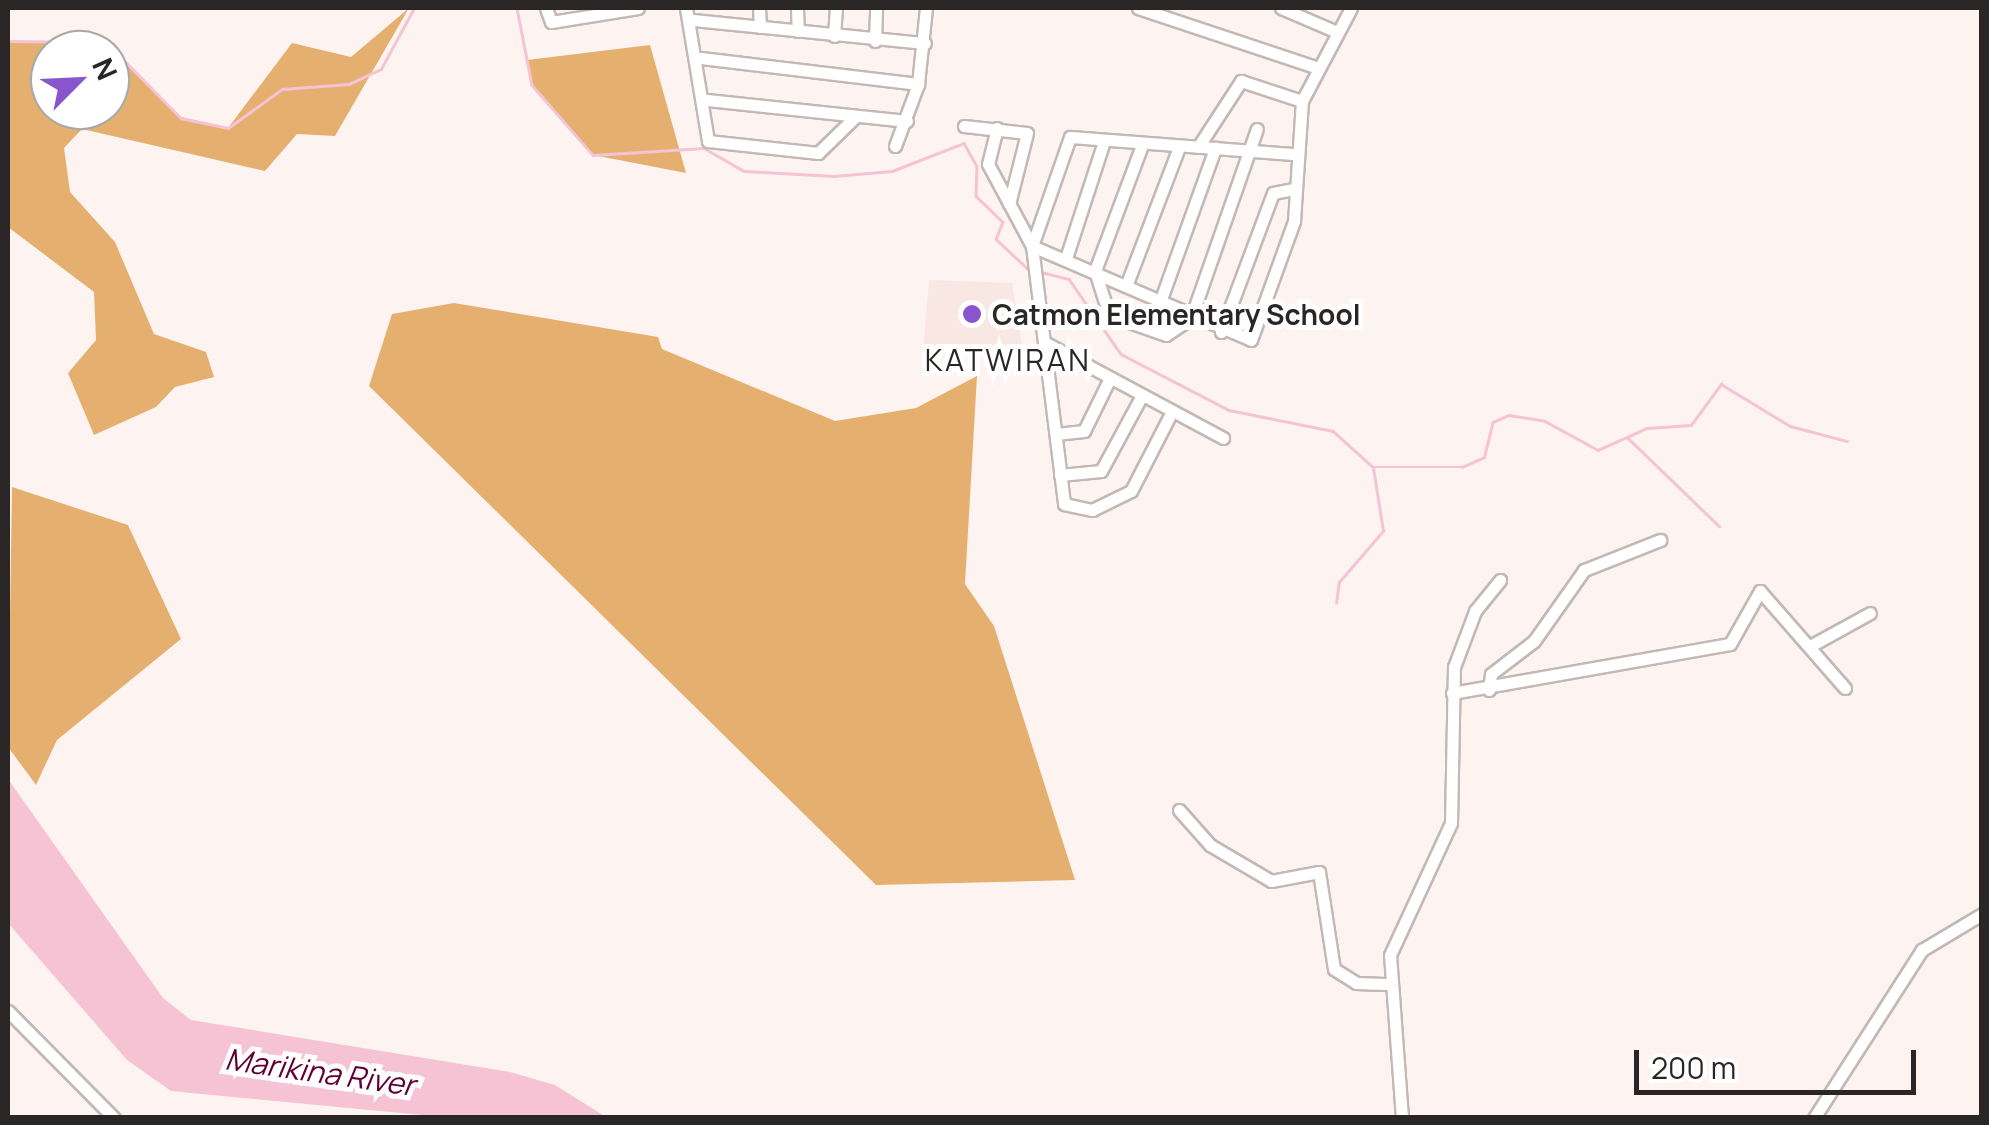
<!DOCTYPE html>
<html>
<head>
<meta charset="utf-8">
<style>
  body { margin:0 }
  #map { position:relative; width:1989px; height:1125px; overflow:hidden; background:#fdf4f2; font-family:Manrope,sans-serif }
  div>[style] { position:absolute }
  .built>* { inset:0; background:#f9e7e3 }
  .forest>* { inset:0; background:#e5b06f }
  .water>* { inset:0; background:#f5c3d4 }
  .stream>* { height:2.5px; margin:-1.25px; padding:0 1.25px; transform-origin:1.25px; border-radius:1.25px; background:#f5c3d4 }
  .roads { filter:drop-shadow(2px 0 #c2b9b7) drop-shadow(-2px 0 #c2b9b7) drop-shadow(0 2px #c2b9b7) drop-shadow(0 -2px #c2b9b7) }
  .minor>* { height:11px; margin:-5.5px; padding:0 5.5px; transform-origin:5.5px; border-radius:5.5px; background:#fff }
  .dots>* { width:28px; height:28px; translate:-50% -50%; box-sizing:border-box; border:5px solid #fff; border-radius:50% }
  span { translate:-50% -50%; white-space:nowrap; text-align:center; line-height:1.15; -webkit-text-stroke:10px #fff; paint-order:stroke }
  .poi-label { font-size:28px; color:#292625; font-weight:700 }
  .left { translate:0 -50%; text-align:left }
  .neighbourhood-label { font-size:30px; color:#292625; letter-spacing:2.5px }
  .water-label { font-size:30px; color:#600034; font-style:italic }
  .frame { position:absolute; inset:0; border:10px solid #292625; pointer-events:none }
  .north { position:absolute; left:30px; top:30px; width:100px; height:100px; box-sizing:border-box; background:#fff; border:2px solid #a9a8a8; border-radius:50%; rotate:66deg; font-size:28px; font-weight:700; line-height:40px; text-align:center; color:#292625 }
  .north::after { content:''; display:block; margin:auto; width:35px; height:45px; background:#8855ce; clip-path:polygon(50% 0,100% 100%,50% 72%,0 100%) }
  .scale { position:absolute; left:1634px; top:1050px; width:282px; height:45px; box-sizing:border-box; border:5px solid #292625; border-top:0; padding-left:12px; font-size:30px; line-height:35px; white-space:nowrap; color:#292625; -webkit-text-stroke:8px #fff; paint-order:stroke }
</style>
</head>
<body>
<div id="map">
  <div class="built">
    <div style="clip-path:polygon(929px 280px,1012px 283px,1022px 345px,923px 351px)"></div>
  </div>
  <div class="forest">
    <div style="clip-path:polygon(evenodd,409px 8px,335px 136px,297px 134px,265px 171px,82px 129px,64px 148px,70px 192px,115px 242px,154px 334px,206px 352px,214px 377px,175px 387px,156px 407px,94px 435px,68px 373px,96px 340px,94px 292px,8px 227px,8px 41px,106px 42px,181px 117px,228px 128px,292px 43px,351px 57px,409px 8px,50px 50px,110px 50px,110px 110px,50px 110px,50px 50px)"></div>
    <div style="clip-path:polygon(650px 45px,686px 173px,593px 155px,532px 85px,527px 60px)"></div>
    <div style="clip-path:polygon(454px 303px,658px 337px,662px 349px,835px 421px,916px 408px,977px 376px,965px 584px,994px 626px,1075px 880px,876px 885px,369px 386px,392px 314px)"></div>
    <div style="clip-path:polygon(12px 487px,128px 525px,181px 639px,57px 740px,36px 785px,8px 747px)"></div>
  </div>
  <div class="water">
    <div style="clip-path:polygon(8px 779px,163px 998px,191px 1020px,510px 1072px,555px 1085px,606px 1117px,443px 1117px,171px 1091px,127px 1060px,8px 923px)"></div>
  </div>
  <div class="stream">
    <div style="left:517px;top:8px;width:78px;rotate:79deg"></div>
    <div style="left:532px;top:85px;width:93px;rotate:48.9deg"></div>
    <div style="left:593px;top:155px;width:111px;rotate:-3.6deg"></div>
    <div style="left:704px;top:148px;width:46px;rotate:29.9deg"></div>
    <div style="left:744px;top:171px;width:90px;rotate:3.2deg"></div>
    <div style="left:834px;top:176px;width:58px;rotate:-4.9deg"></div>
    <div style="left:892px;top:171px;width:77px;rotate:-21.3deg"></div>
    <div style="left:964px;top:143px;width:26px;rotate:61deg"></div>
    <div style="left:977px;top:166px;width:30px;rotate:92deg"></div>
    <div style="left:976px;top:196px;width:37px;rotate:44deg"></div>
    <div style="left:1003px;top:222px;width:18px;rotate:112deg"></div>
    <div style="left:996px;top:239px;width:44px;rotate:43.2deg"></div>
    <div style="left:8px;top:41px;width:98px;rotate:0.6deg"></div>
    <div style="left:106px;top:42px;width:107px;rotate:45.4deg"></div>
    <div style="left:181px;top:118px;width:48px;rotate:12deg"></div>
    <div style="left:228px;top:128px;width:67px;rotate:-35.8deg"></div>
    <div style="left:282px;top:89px;width:67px;rotate:-4.3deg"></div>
    <div style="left:349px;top:84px;width:35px;rotate:-25deg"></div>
    <div style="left:381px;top:69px;width:69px;rotate:-61.6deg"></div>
    <div style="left:1041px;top:272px;width:29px;rotate:14deg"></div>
    <div style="left:1069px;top:279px;width:91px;rotate:55.3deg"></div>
    <div style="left:1121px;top:354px;width:122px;rotate:27.4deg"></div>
    <div style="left:1229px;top:410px;width:106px;rotate:11.4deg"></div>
    <div style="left:1333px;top:431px;width:54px;rotate:42deg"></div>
    <div style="left:1373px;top:467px;width:89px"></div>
    <div style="left:1462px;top:467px;width:24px;rotate:-24deg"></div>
    <div style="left:1484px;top:457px;width:36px;rotate:-76deg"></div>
    <div style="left:1493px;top:422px;width:17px;rotate:-24deg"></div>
    <div style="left:1509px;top:415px;width:36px;rotate:9deg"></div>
    <div style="left:1545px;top:421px;width:60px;rotate:28.7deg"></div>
    <div style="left:1598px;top:450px;width:54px;rotate:-24.2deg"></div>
    <div style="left:1647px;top:428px;width:44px;rotate:-3.9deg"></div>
    <div style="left:1691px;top:425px;width:51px;rotate:-53.8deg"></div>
    <div style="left:1721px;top:384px;width:81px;rotate:31.3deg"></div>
    <div style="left:1790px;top:426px;width:59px;rotate:14.7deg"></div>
    <div style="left:1628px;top:438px;width:127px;rotate:44deg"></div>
    <div style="left:1336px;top:603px;width:21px;rotate:-82deg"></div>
    <div style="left:1339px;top:582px;width:67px;rotate:-49.2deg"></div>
    <div style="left:1383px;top:531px;width:64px;rotate:-99deg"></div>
  </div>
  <div class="roads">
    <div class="minor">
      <div style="left:546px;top:8px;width:15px;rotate:70deg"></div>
      <div style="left:551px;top:22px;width:88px;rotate:-9.1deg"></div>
      <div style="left:686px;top:8px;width:135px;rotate:80.6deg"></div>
      <div style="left:708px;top:141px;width:111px;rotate:6.2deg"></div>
      <div style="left:818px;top:153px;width:52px;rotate:-44.2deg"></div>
      <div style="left:759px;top:8px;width:19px;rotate:87deg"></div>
      <div style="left:797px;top:8px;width:23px;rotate:88deg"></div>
      <div style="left:1138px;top:8px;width:190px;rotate:18.4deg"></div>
      <div style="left:1281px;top:8px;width:61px;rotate:23.2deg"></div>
      <div style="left:693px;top:20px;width:233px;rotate:5.7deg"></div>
      <div style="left:834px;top:36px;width:28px;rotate:-86deg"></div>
      <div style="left:875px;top:41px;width:33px;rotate:-88deg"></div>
      <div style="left:701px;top:58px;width:219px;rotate:6.8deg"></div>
      <div style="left:707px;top:100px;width:201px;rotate:6deg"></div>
      <div style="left:964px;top:126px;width:63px;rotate:6.3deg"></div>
      <div style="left:1027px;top:133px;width:73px;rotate:104.2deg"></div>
      <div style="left:997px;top:128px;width:37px;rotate:104deg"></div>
      <div style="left:988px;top:164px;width:93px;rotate:61.8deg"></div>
      <div style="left:1032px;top:246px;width:260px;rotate:82.9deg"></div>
      <div style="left:1064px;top:504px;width:29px;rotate:12deg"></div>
      <div style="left:1092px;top:510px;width:43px;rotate:-26deg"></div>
      <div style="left:1131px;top:491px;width:83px;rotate:-62.8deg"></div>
      <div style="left:1142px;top:145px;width:134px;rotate:110.5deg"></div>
      <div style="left:1095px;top:271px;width:46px;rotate:72.3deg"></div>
      <div style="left:1109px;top:315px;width:60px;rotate:19.3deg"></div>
      <div style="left:1166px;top:335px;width:30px;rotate:-34deg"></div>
      <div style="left:1191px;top:318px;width:200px;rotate:-70.8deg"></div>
      <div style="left:895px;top:146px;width:66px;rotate:-69.6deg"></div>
      <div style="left:918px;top:84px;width:76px;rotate:-84deg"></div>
      <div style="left:1198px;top:147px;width:79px;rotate:-56.9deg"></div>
      <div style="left:1241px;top:81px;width:64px;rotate:18.2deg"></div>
      <div style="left:1032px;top:246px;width:238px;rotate:23.2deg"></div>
      <div style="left:1251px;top:340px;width:127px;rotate:-70.1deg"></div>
      <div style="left:1294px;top:221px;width:120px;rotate:-86.2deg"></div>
      <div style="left:1302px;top:101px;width:105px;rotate:-62.2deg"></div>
      <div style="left:1032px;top:246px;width:115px;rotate:-70.8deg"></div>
      <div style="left:1070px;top:137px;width:224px;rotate:4.4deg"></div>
      <div style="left:1067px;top:255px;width:120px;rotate:-72deg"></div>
      <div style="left:1126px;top:286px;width:149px;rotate:-69.1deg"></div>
      <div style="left:1160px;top:302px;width:164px;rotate:-70.3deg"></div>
      <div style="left:1221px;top:332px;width:148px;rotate:-69.5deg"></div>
      <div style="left:1273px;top:193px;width:21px;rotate:-11deg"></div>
      <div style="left:1046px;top:343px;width:201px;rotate:28.2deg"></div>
      <div style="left:1056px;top:434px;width:28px;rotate:-6deg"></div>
      <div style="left:1084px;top:431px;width:55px;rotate:-63.9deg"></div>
      <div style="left:1060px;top:475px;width:41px;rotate:-5.6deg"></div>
      <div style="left:1101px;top:471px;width:82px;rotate:-61.6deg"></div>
      <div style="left:1812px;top:645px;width:66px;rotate:-28.9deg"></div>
      <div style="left:1489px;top:690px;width:16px;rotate:-83deg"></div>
      <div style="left:1491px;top:674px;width:54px;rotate:-37.5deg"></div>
      <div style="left:1534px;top:641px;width:87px;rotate:-54.8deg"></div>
      <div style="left:1584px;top:570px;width:82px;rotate:-21.5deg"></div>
      <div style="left:1452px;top:693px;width:282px;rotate:-10deg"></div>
      <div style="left:1730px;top:644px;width:61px;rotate:-60.5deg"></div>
      <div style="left:1760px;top:591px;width:129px;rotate:48.8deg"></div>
      <div style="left:1179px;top:810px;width:47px;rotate:48.5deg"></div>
      <div style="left:1210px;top:845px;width:71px;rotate:30.5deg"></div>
      <div style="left:1271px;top:881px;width:49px;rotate:-10.6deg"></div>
      <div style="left:1319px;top:872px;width:98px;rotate:81.2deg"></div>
      <div style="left:1334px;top:969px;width:26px;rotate:32deg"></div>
      <div style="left:1356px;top:983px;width:36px;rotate:2deg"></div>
      <div style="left:8px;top:1011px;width:151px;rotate:45.3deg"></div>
      <div style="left:1402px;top:1118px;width:163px;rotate:-94.2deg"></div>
      <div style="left:1390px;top:955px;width:145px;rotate:-65.2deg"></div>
      <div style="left:1451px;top:823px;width:156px;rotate:-88.9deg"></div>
      <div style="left:1454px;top:667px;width:60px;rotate:-69.4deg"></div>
      <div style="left:1475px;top:611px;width:40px;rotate:-51deg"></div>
      <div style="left:1814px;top:1118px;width:200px;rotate:-57.3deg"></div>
      <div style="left:1922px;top:950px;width:70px;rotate:-31deg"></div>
    </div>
  </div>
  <div class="dots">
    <div style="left:972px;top:314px;background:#8855ce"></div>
  </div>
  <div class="poi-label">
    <span class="left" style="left:992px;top:314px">Catmon Elementary School</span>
  </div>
  <div class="neighbourhood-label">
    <span style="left:1008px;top:360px">KATWIRAN</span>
  </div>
  <div class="water-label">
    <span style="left:320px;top:1072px;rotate:8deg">Marikina River</span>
  </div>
  <div class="frame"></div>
  <div class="north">N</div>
  <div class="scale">200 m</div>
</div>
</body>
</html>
